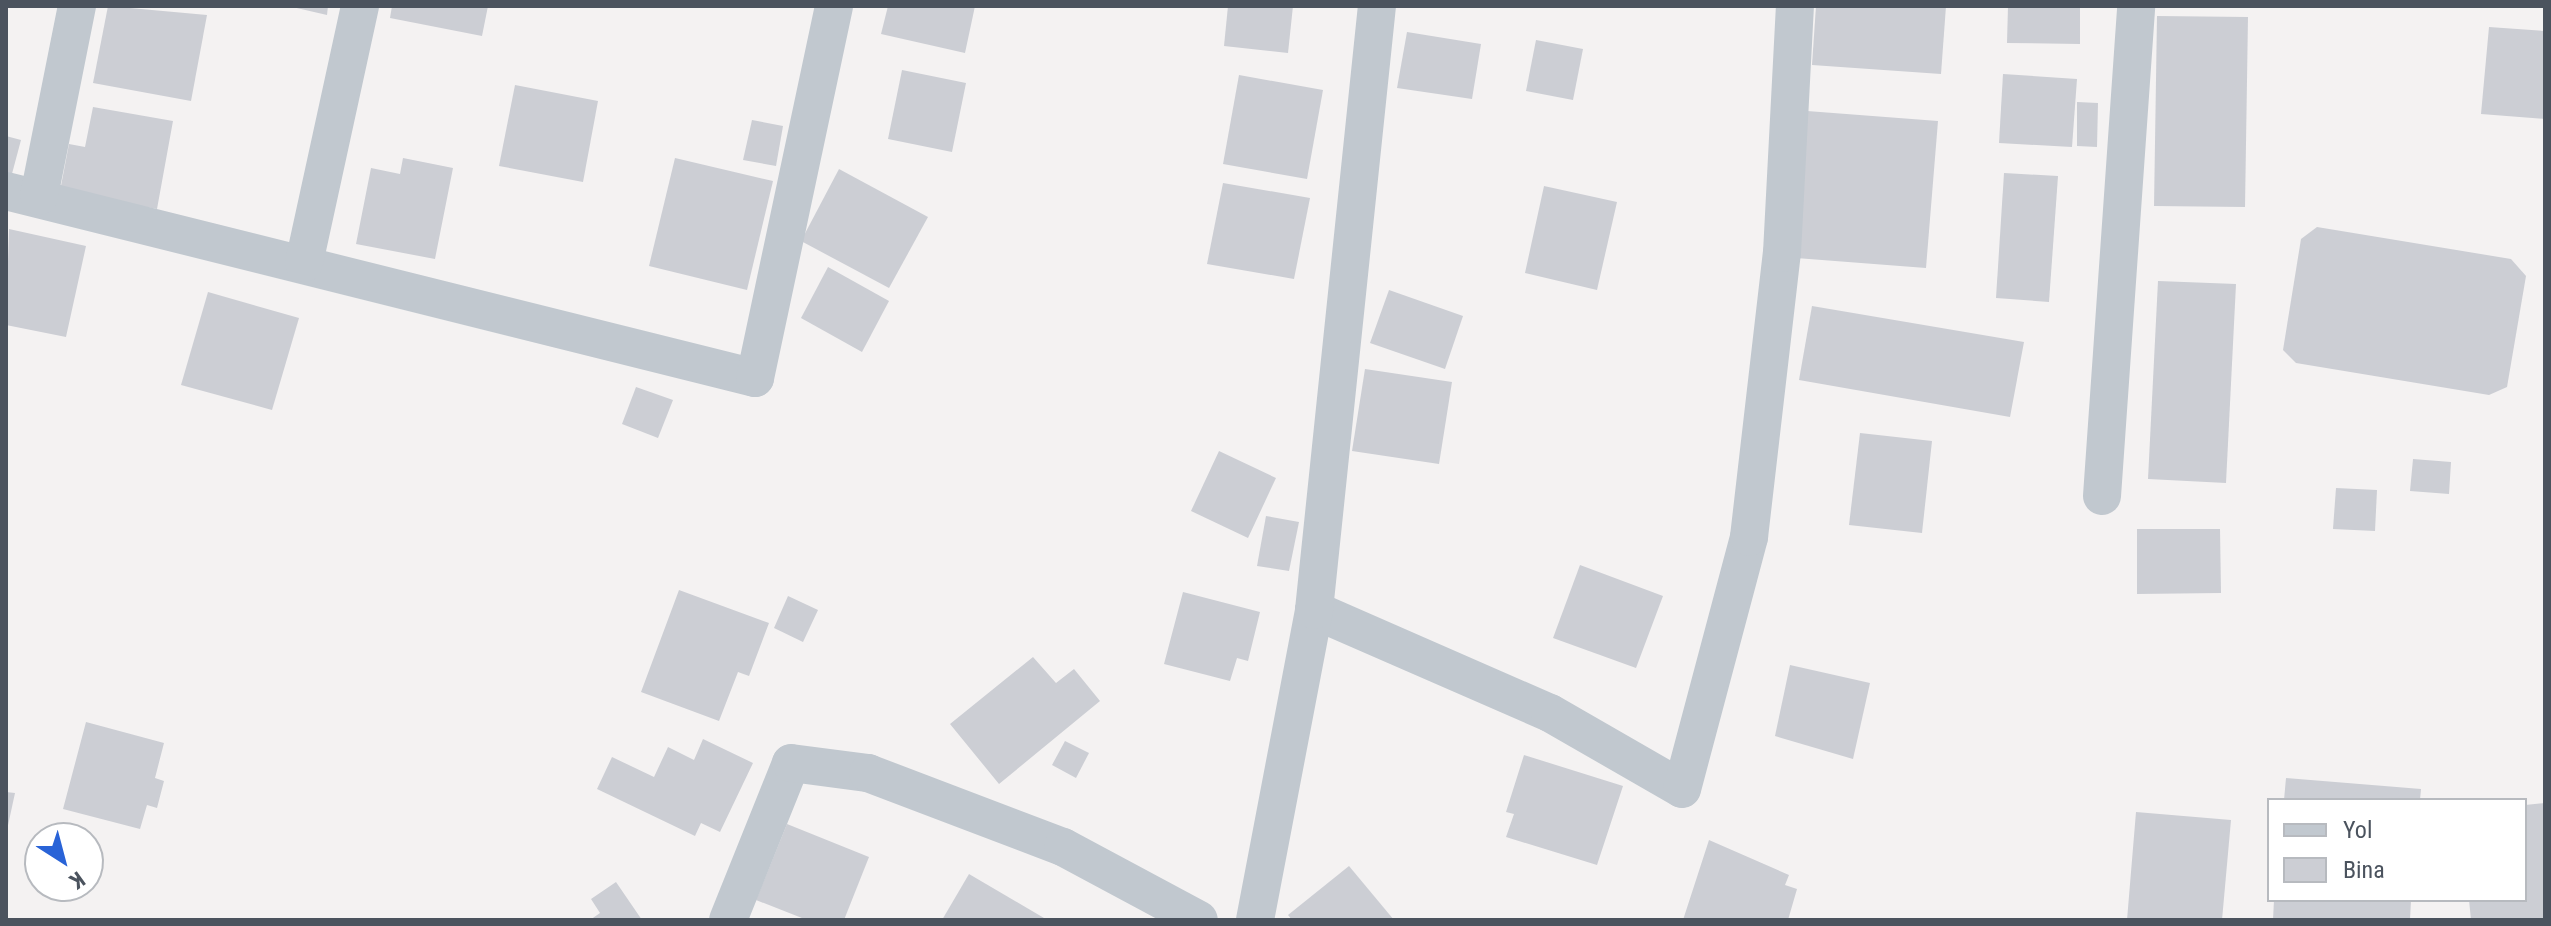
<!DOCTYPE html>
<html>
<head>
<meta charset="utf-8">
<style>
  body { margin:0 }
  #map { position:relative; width:2551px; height:926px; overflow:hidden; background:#f4f2f2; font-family:"Roboto Condensed",sans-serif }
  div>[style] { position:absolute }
  .building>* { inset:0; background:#ccced4 }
  .minor>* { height:38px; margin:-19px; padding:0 19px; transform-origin:19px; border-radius:19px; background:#c1c8cf }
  span { translate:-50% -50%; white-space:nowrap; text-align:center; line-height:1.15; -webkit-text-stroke:8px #fff; paint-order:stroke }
  .frame { position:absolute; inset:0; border:8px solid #4b535e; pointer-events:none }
  .legend { position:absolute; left:2267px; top:798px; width:260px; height:104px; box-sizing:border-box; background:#fff; border:2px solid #b7babf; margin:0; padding:10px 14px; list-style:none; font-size:24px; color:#4b535e }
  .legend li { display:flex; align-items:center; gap:16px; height:40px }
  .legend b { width:40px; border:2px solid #b7babf }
  .north { position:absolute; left:24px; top:822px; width:80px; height:80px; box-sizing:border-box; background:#fff; border:2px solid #b7babf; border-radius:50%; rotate:144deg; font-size:22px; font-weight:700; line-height:32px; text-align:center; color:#4b535e }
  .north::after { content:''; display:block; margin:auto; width:28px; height:36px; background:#2963d7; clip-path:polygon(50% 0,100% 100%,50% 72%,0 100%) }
</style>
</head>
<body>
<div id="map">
  <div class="building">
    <div style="clip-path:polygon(108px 6px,207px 15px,191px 101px,93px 83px)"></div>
    <div style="clip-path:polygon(288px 6px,328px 6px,327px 15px)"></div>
    <div style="clip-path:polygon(392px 6px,488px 6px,482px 36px,390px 18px)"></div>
    <div style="clip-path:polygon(888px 6px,975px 6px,965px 53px,881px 34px)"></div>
    <div style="clip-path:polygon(1228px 6px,1293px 6px,1288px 53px,1224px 46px)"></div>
    <div style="clip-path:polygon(1816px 6px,1946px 6px,1941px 74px,1812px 65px)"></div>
    <div style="clip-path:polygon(2008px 6px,2080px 6px,2080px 44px,2007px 43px)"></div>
    <div style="clip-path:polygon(2157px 16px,2248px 17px,2245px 207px,2154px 206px)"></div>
    <div style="clip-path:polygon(2489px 27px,2545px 31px,2545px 119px,2481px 114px)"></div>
    <div style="clip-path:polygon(1407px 32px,1481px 44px,1472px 99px,1397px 88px)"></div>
    <div style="clip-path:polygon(1536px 40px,1583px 49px,1573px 100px,1526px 91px)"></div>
    <div style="clip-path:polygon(902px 70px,966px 83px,952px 152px,888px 139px)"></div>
    <div style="clip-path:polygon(2003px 74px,2077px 79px,2072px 147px,1999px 143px)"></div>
    <div style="clip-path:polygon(1239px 75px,1323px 90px,1307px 179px,1223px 164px)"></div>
    <div style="clip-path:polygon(515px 85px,598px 101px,583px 182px,499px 166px)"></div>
    <div style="clip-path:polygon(2077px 102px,2098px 103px,2097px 147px,2077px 146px)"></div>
    <div style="clip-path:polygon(93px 107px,173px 121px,157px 209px,60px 191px,69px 144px,85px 147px)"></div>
    <div style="clip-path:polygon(1807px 111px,1938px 121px,1926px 268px,1796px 258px)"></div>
    <div style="clip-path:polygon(752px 120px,783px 126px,776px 166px,743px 160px)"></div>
    <div style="clip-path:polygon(6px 136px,21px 140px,9px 185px,6px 185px)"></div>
    <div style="clip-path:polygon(403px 158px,453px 168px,435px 259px,356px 244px,371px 168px,400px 174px)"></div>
    <div style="clip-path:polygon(675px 158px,773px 181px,747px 290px,649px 266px)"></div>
    <div style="clip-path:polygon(839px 169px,928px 217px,889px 288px,801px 241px)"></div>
    <div style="clip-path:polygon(2004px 173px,2058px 176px,2049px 302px,1996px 298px)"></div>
    <div style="clip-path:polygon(1223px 183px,1310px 198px,1294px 279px,1207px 264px)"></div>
    <div style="clip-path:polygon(1544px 186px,1617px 202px,1597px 290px,1525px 273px)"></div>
    <div style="clip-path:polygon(2317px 227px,2511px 259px,2526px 276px,2507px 387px,2489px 395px,2296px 363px,2283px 350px,2301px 239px)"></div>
    <div style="clip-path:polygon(9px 229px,86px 246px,66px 337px,6px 325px)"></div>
    <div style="clip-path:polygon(828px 267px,889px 301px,862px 352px,801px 318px)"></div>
    <div style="clip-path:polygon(2158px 281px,2236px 284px,2226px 483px,2148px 479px)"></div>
    <div style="clip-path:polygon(1389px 290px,1463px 316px,1445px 369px,1370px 343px)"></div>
    <div style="clip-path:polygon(208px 292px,299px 318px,272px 410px,181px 385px)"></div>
    <div style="clip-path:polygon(1812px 306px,2024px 342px,2010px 417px,1799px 380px)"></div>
    <div style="clip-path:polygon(1365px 369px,1452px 382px,1439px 464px,1352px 451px)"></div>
    <div style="clip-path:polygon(636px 387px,673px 400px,658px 438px,622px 424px)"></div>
    <div style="clip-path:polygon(1860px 433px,1932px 441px,1922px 533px,1849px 525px)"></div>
    <div style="clip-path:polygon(1219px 451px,1276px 478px,1248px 538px,1191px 511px)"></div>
    <div style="clip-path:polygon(2413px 459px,2451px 462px,2449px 494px,2410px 491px)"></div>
    <div style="clip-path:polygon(2336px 488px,2377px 490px,2375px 531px,2333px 529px)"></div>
    <div style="clip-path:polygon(1266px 516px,1299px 522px,1289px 571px,1257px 566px)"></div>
    <div style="clip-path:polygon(2137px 529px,2220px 529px,2221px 593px,2137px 594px)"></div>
    <div style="clip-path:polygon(1580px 565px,1663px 596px,1636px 668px,1553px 638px)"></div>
    <div style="clip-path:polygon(679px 590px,769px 623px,749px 676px,738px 672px,719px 721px,641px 692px)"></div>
    <div style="clip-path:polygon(1183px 592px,1260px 612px,1248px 661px,1237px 658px,1230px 681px,1164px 664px)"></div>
    <div style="clip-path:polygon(788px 596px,818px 610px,803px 642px,774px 628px)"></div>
    <div style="clip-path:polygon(1033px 657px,1056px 683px,1074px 669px,1100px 701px,999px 784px,950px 724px)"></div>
    <div style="clip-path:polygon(1790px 665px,1870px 683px,1853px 759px,1775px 736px)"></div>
    <div style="clip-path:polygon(86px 722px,164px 743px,155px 778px,164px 781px,157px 808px,147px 805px,140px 829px,63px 809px)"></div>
    <div style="clip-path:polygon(703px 739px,753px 763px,720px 832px,701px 823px,695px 836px,597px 789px,612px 757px,654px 777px,668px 747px,694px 760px)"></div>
    <div style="clip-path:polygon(1065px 741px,1089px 753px,1076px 778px,1052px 765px)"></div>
    <div style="clip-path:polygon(1524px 755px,1623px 786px,1597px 865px,1506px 837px,1514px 814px,1506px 812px)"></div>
    <div style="clip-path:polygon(2286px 778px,2421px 789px,2420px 800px,2284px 800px)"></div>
    <div style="clip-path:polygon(6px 792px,15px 793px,7px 830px,6px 830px)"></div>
    <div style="clip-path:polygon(2545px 803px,2545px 920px,2471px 920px,2469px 900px,2525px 900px,2525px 805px)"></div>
    <div style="clip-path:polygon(2136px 812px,2231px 820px,2222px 920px,2127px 920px)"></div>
    <div style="clip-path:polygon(787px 824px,869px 857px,844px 920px,807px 920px,756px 900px)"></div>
    <div style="clip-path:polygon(1709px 840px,1789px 875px,1785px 885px,1797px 889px,1788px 920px,1683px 920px)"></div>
    <div style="clip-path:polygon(1349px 866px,1394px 920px,1292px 920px,1288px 915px)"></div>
    <div style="clip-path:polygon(969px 874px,1044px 918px,1043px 920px,942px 920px)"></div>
    <div style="clip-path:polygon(616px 882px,642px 920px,590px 920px,600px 913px,591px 899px)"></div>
    <div style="clip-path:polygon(2274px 900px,2411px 900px,2410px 920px,2273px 920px)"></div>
  </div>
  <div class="minor">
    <div style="left:6px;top:191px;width:772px;rotate:14.02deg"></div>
    <div style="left:755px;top:378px;width:380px;rotate:-78deg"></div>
    <div style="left:39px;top:196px;width:194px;rotate:-78.7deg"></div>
    <div style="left:304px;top:263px;width:263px;rotate:-77.7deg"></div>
    <div style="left:2102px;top:496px;width:491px;rotate:-86deg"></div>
    <div style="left:1314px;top:610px;width:257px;rotate:23.6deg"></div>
    <div style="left:1550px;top:713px;width:152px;rotate:29.9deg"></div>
    <div style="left:1682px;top:789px;width:261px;rotate:-75.1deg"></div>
    <div style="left:1749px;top:537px;width:286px;rotate:-83.4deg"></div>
    <div style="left:1782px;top:253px;width:247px;rotate:-87deg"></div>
    <div style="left:728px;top:920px;width:169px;rotate:-68.1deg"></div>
    <div style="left:791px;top:763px;width:78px;rotate:7.4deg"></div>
    <div style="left:868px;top:773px;width:209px;rotate:20.8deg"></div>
    <div style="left:1063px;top:847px;width:154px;rotate:28.2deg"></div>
    <div style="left:1255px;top:920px;width:316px;rotate:-79.2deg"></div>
    <div style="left:1314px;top:610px;width:607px;rotate:-84.05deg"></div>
  </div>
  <div class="frame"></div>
  <ul class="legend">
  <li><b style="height:10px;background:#c1c8cf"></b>Yol</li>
  <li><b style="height:22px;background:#ccced4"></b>Bina</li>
  </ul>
  <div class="north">K</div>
</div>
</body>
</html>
